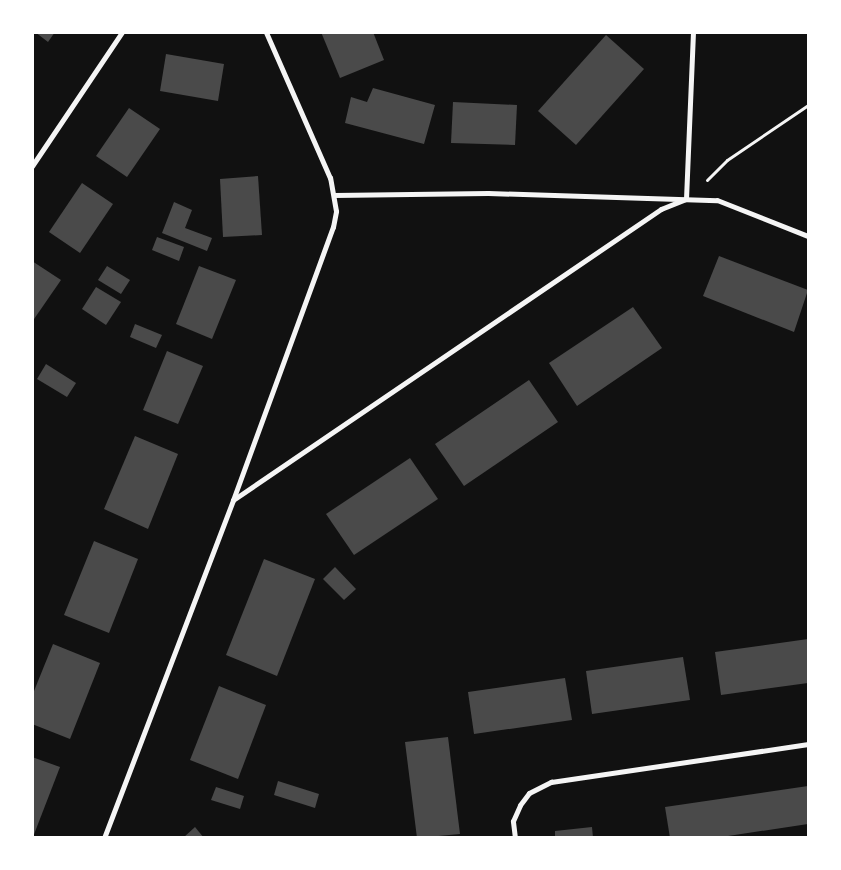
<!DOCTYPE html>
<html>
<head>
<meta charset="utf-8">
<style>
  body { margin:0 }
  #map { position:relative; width:841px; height:870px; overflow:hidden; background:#111; font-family:"Golos Text",sans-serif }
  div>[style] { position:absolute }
  .building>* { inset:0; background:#4a4a4a }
  .path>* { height:3px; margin:-1.5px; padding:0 1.5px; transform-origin:1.5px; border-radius:1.5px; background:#f5f5f5 }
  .minor>* { height:5px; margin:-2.5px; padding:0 2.5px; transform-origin:2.5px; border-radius:2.5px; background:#f5f5f5 }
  span { translate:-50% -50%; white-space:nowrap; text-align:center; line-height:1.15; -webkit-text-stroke:4.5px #fff; paint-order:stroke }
  .frame { position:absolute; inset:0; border:34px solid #fff; pointer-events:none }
</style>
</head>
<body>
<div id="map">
  <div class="building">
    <div style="clip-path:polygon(35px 32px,55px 32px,48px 42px)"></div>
    <div style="clip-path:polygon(321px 32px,373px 32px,384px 60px,340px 78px)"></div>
    <div style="clip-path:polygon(606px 35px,644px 69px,576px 145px,538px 111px)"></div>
    <div style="clip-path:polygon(166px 54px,224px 64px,218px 101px,160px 91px)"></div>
    <div style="clip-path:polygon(373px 88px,435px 105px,424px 144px,345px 123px,351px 97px,367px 102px)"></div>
    <div style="clip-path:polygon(453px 102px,517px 105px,515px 145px,451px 143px)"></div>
    <div style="clip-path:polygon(129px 108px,160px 129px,127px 177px,96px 156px)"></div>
    <div style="clip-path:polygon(258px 176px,262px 235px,223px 237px,220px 179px)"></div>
    <div style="clip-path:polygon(82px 183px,113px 204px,80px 253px,49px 232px)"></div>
    <div style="clip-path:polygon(174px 202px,192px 210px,185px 228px,212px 238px,207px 251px,162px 233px)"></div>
    <div style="clip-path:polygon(157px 237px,184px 247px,179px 261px,152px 250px)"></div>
    <div style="clip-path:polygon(719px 256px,808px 290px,794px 332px,703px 296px)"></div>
    <div style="clip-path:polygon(32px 261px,61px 280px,32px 322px)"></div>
    <div style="clip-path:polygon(107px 266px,130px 280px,121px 294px,98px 280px)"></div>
    <div style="clip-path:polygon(199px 266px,236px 280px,212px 339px,176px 324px)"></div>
    <div style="clip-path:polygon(96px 287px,121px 302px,106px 325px,82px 309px)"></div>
    <div style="clip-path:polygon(633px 307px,662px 348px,577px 406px,549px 363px)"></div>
    <div style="clip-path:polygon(135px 324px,162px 335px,156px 348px,130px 337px)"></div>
    <div style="clip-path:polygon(167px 351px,203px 366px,178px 424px,143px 410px)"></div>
    <div style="clip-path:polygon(46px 364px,76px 383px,67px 397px,37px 379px)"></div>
    <div style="clip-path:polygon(529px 380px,558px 422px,464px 486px,435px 444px)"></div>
    <div style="clip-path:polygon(135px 436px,178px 454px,148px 529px,104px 509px)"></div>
    <div style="clip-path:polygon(410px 458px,438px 499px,354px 555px,326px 514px)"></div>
    <div style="clip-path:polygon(94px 541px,138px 559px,109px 633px,64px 615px)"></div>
    <div style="clip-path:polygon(264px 559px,315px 579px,277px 676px,226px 655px)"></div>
    <div style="clip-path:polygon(335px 567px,356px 589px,344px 600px,323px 579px)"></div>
    <div style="clip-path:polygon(808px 639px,808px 683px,721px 695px,715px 652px)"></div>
    <div style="clip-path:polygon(53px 644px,100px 663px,70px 739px,32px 724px,32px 696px)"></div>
    <div style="clip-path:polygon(683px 657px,690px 700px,592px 714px,586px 671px)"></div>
    <div style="clip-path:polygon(565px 678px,572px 720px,474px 734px,468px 692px)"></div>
    <div style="clip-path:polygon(219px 686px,266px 705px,238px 779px,190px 760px)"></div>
    <div style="clip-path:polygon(448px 737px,460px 834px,417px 838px,405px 742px)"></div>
    <div style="clip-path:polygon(32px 757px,60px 767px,33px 837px,32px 837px)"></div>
    <div style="clip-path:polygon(278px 781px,319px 794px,315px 808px,274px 795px)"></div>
    <div style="clip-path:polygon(808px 786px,808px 824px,715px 838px,670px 838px,665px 807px)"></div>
    <div style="clip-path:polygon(216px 787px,244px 796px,240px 809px,211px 800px)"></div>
    <div style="clip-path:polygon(195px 827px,204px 838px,183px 838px)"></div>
    <div style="clip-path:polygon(592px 827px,593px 838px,555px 838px,555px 831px)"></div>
  </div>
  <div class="path">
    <div style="left:707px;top:180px;width:28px;rotate:-45deg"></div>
    <div style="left:727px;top:160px;width:98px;rotate:-34.2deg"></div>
  </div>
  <div class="minor">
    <div style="left:32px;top:166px;width:161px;rotate:-56.1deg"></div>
    <div style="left:334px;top:195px;width:154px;rotate:-0.7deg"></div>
    <div style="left:488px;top:193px;width:229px;rotate:1.8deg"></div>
    <div style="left:717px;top:200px;width:98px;rotate:21.6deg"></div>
    <div style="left:686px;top:199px;width:167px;rotate:-87.6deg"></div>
    <div style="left:233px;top:500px;width:518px;rotate:-34.21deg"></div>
    <div style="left:661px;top:209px;width:27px;rotate:-22deg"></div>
    <div style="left:104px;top:838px;width:362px;rotate:-69.1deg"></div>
    <div style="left:233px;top:500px;width:291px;rotate:-69.9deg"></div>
    <div style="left:333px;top:227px;width:16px;rotate:-79deg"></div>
    <div style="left:336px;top:211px;width:34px;rotate:-100deg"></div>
    <div style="left:330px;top:178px;width:159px;rotate:-113.7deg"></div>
    <div style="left:515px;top:838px;width:17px;rotate:-97deg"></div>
    <div style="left:513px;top:821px;width:17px;rotate:-66deg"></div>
    <div style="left:520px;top:805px;width:15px;rotate:-53deg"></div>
    <div style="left:529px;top:793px;width:25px;rotate:-27deg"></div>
    <div style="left:551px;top:782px;width:260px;rotate:-8.4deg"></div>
  </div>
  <div class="frame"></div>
</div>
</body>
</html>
